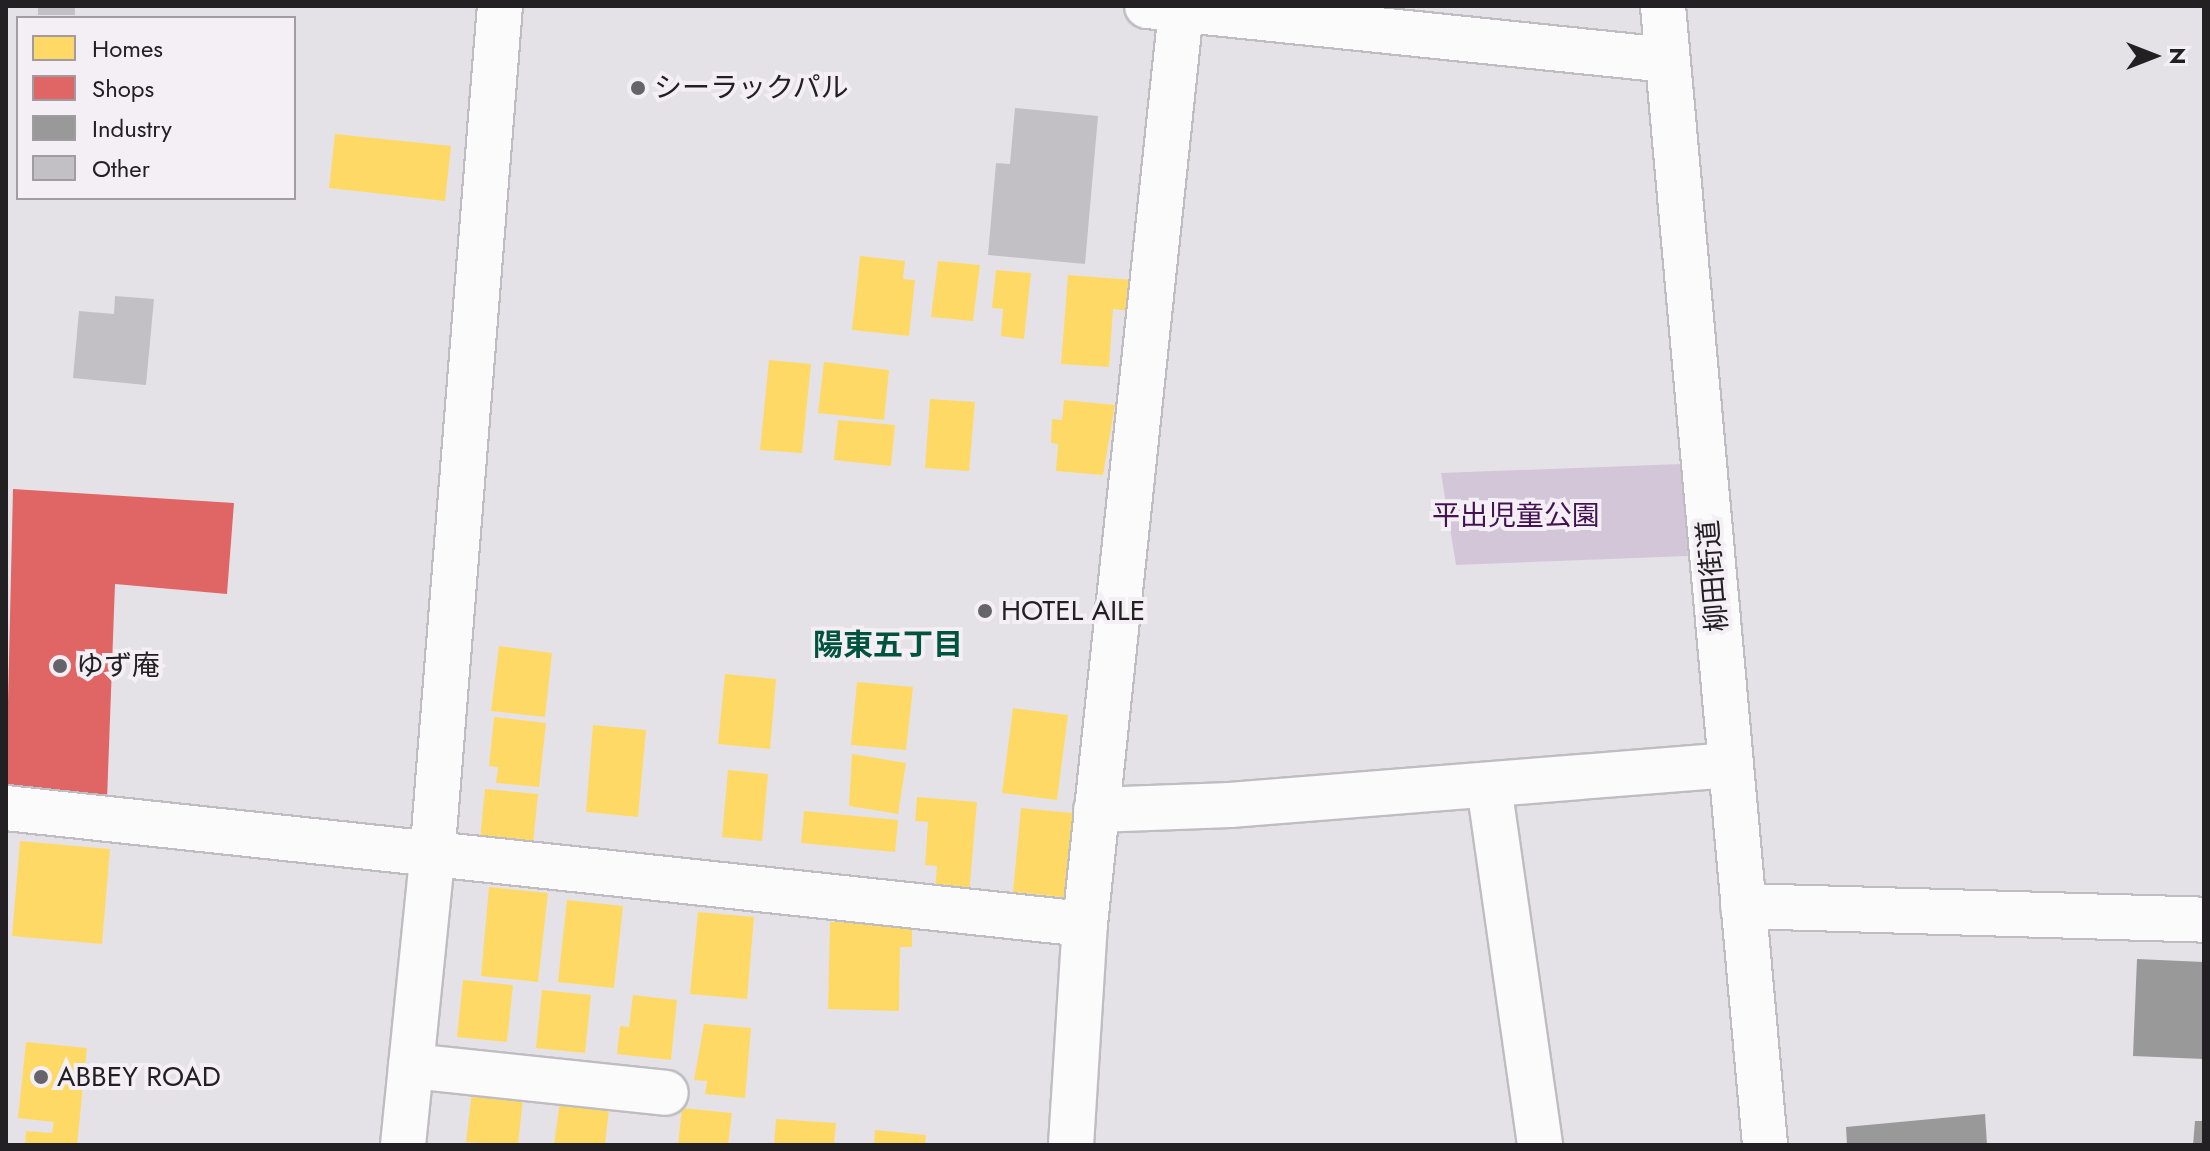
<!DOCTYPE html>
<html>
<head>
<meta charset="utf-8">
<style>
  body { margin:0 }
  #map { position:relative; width:2210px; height:1151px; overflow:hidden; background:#e5e2e7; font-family:Jost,"Noto Sans JP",sans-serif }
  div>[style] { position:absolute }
  .green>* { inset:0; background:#d4c6d9 }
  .homes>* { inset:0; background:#ffd966 }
  .shops>* { inset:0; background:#e06666 }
  .industry>* { inset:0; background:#999 }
  .building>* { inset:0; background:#c2c0c4 }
  .roads { filter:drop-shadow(2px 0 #bfbdc1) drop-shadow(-2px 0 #bfbdc1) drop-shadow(0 2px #bfbdc1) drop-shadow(0 -2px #bfbdc1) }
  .minor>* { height:44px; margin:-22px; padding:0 22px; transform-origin:22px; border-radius:22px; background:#fbfbfb }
  .dots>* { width:22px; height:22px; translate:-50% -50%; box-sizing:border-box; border:4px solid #f4eef5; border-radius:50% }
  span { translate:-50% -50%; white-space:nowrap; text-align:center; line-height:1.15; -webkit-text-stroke:8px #f4eef5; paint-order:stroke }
  .poi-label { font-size:28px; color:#222023 }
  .left { translate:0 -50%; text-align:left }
  .park-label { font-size:28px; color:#431351 }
  .street-label { font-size:28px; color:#222023 }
  .neighbourhood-label { font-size:30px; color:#00543e; font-weight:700 }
  .frame { position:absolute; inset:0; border:8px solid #222023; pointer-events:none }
  .legend { position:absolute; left:16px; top:16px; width:280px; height:184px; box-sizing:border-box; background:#f4eef5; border:2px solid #a09ca1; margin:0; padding:10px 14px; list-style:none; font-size:24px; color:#222023 }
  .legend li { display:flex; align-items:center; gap:16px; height:40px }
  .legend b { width:40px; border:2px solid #a09ca1 }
  .north { position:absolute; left:2114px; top:16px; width:80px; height:80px; -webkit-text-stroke:6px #f4eef5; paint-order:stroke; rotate:90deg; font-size:22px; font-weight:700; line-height:32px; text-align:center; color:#222023 }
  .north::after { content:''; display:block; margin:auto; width:28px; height:36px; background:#222023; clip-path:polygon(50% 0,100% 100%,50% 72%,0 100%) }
</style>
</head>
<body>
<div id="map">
  <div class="green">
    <div style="clip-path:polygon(1681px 464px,1688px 556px,1456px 565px,1441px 473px)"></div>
  </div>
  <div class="homes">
    <div style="clip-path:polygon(335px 134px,451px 146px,445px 201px,329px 188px)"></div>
    <div style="clip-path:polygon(860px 256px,905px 261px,903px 279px,915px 280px,909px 336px,852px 330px)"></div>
    <div style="clip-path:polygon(938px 261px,980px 265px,973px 321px,931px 317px)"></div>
    <div style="clip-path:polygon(996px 270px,1031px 273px,1024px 339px,1001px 336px,1003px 309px,992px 308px)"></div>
    <div style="clip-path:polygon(1068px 275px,1133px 280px,1130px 311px,1113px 309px,1109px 367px,1061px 364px)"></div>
    <div style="clip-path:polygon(769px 360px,811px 364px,802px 453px,760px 450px)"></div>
    <div style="clip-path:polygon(824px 362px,889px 370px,884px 420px,818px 413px)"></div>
    <div style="clip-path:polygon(930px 399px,975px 402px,969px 471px,925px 468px)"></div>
    <div style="clip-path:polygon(1064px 400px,1115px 405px,1103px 475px,1056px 471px,1058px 444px,1051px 443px,1052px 419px,1062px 420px)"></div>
    <div style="clip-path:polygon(838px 420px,895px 425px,891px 466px,834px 460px)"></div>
    <div style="clip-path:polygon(499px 646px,552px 653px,545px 717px,491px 711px)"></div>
    <div style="clip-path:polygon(725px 674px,776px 679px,770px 749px,718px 744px)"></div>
    <div style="clip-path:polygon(857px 682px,913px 687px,906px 750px,851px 745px)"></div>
    <div style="clip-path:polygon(1013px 708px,1068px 715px,1057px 800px,1002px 793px)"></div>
    <div style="clip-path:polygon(494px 717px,546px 723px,539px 787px,496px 783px,498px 767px,489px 766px)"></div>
    <div style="clip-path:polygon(593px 725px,646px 730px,638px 817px,586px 812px)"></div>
    <div style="clip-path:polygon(852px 754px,906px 763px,898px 814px,849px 806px)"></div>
    <div style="clip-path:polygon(728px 770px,768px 774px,762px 841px,722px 837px)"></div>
    <div style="clip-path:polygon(485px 789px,538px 794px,532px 854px,479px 849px)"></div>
    <div style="clip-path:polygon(917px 797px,977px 802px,969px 895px,935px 891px,937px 866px,925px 865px,928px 822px,915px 821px)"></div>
    <div style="clip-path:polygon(1021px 808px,1082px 814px,1073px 898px,1013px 892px)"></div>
    <div style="clip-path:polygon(804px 811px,898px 820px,895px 852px,801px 843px)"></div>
    <div style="clip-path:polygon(20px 841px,110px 849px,102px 944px,12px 936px)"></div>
    <div style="clip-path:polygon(489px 887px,548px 893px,538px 982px,481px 976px)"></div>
    <div style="clip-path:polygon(567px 900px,623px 906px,614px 988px,558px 982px)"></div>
    <div style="clip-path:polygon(698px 912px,754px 917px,747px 999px,690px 994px)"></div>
    <div style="clip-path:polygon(830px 922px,912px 924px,912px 947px,900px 947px,899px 1011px,828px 1009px)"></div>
    <div style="clip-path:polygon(463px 980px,513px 985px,507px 1042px,457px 1037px)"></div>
    <div style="clip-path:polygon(542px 990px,591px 995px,585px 1053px,536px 1048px)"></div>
    <div style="clip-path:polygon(633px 995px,677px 1000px,671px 1060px,617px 1054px,620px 1026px,629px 1027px)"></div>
    <div style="clip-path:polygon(704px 1024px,751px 1028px,745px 1098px,705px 1094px,707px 1081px,694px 1080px)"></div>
    <div style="clip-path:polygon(26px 1042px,87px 1048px,77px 1145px,25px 1145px,26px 1131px,52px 1133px,54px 1122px,18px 1118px)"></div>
    <div style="clip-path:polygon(472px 1092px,523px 1098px,518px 1145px,466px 1142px)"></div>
    <div style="clip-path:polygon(561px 1093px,610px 1099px,605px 1145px,554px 1145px)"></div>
    <div style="clip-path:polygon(682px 1108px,732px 1113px,728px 1145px,678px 1145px)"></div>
    <div style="clip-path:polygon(776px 1119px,836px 1123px,834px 1145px,774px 1145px)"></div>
    <div style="clip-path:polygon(875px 1130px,926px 1135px,925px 1145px,874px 1145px)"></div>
  </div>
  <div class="shops">
    <div style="clip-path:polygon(13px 489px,234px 503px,227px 594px,115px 584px,107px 800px,6px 788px)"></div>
  </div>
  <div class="industry">
    <div style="clip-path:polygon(2137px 959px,2204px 962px,2204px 1059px,2133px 1056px)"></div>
    <div style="clip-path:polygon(1985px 1114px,1987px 1145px,1847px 1145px,1846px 1127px)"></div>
    <div style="clip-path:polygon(2195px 1121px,2204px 1121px,2204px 1145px,2193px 1145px)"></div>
  </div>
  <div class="building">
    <div style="clip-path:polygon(38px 6px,75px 6px,75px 15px,38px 15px)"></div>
    <div style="clip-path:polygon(1015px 108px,1098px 116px,1085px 264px,988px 255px,996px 163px,1010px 164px)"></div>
    <div style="clip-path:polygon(115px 296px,154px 299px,146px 385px,73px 378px,79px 311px,114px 314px)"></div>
  </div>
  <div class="roads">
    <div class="minor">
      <div style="left:1147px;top:6px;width:523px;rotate:5.93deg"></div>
      <div style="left:1663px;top:6px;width:1144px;rotate:84.88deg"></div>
      <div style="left:1489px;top:786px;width:363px;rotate:81.9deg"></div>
      <div style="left:6px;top:808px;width:1085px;rotate:6.14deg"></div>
      <div style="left:1096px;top:810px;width:134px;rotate:-2.1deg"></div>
      <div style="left:1230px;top:805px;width:502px;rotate:-4.57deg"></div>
      <div style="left:1743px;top:906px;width:461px;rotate:1.7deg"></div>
      <div style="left:411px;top:1066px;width:256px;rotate:6deg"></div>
      <div style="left:403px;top:1145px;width:288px;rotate:-84.2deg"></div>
      <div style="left:432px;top:858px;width:855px;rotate:-85.44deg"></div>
      <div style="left:1071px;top:1145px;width:221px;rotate:-86.4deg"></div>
      <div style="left:1085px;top:924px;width:919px;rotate:-84deg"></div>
    </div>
  </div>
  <div class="dots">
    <div style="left:638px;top:88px;background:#666468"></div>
    <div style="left:985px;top:611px;background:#666468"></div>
    <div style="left:60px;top:666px;background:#666468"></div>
    <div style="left:41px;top:1077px;background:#666468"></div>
  </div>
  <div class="poi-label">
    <span class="left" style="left:654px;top:88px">シーラックパル</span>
    <span class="left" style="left:1001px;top:611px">HOTEL AILE</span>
    <span class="left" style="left:76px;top:666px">ゆず庵</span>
    <span class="left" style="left:57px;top:1077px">ABBEY ROAD</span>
  </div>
  <div class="park-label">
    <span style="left:1516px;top:516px">平出児童公園</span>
  </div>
  <div class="street-label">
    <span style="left:1713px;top:576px;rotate:-95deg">柳田街道</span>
  </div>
  <div class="neighbourhood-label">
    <span style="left:888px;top:645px">陽東五丁目</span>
  </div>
  <div class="frame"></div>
  <ul class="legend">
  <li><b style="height:22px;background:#ffd966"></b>Homes</li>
  <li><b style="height:22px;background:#e06666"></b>Shops</li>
  <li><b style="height:22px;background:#999"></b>Industry</li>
  <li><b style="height:22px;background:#c2c0c4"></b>Other</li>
  </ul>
  <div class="north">N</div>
</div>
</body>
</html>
